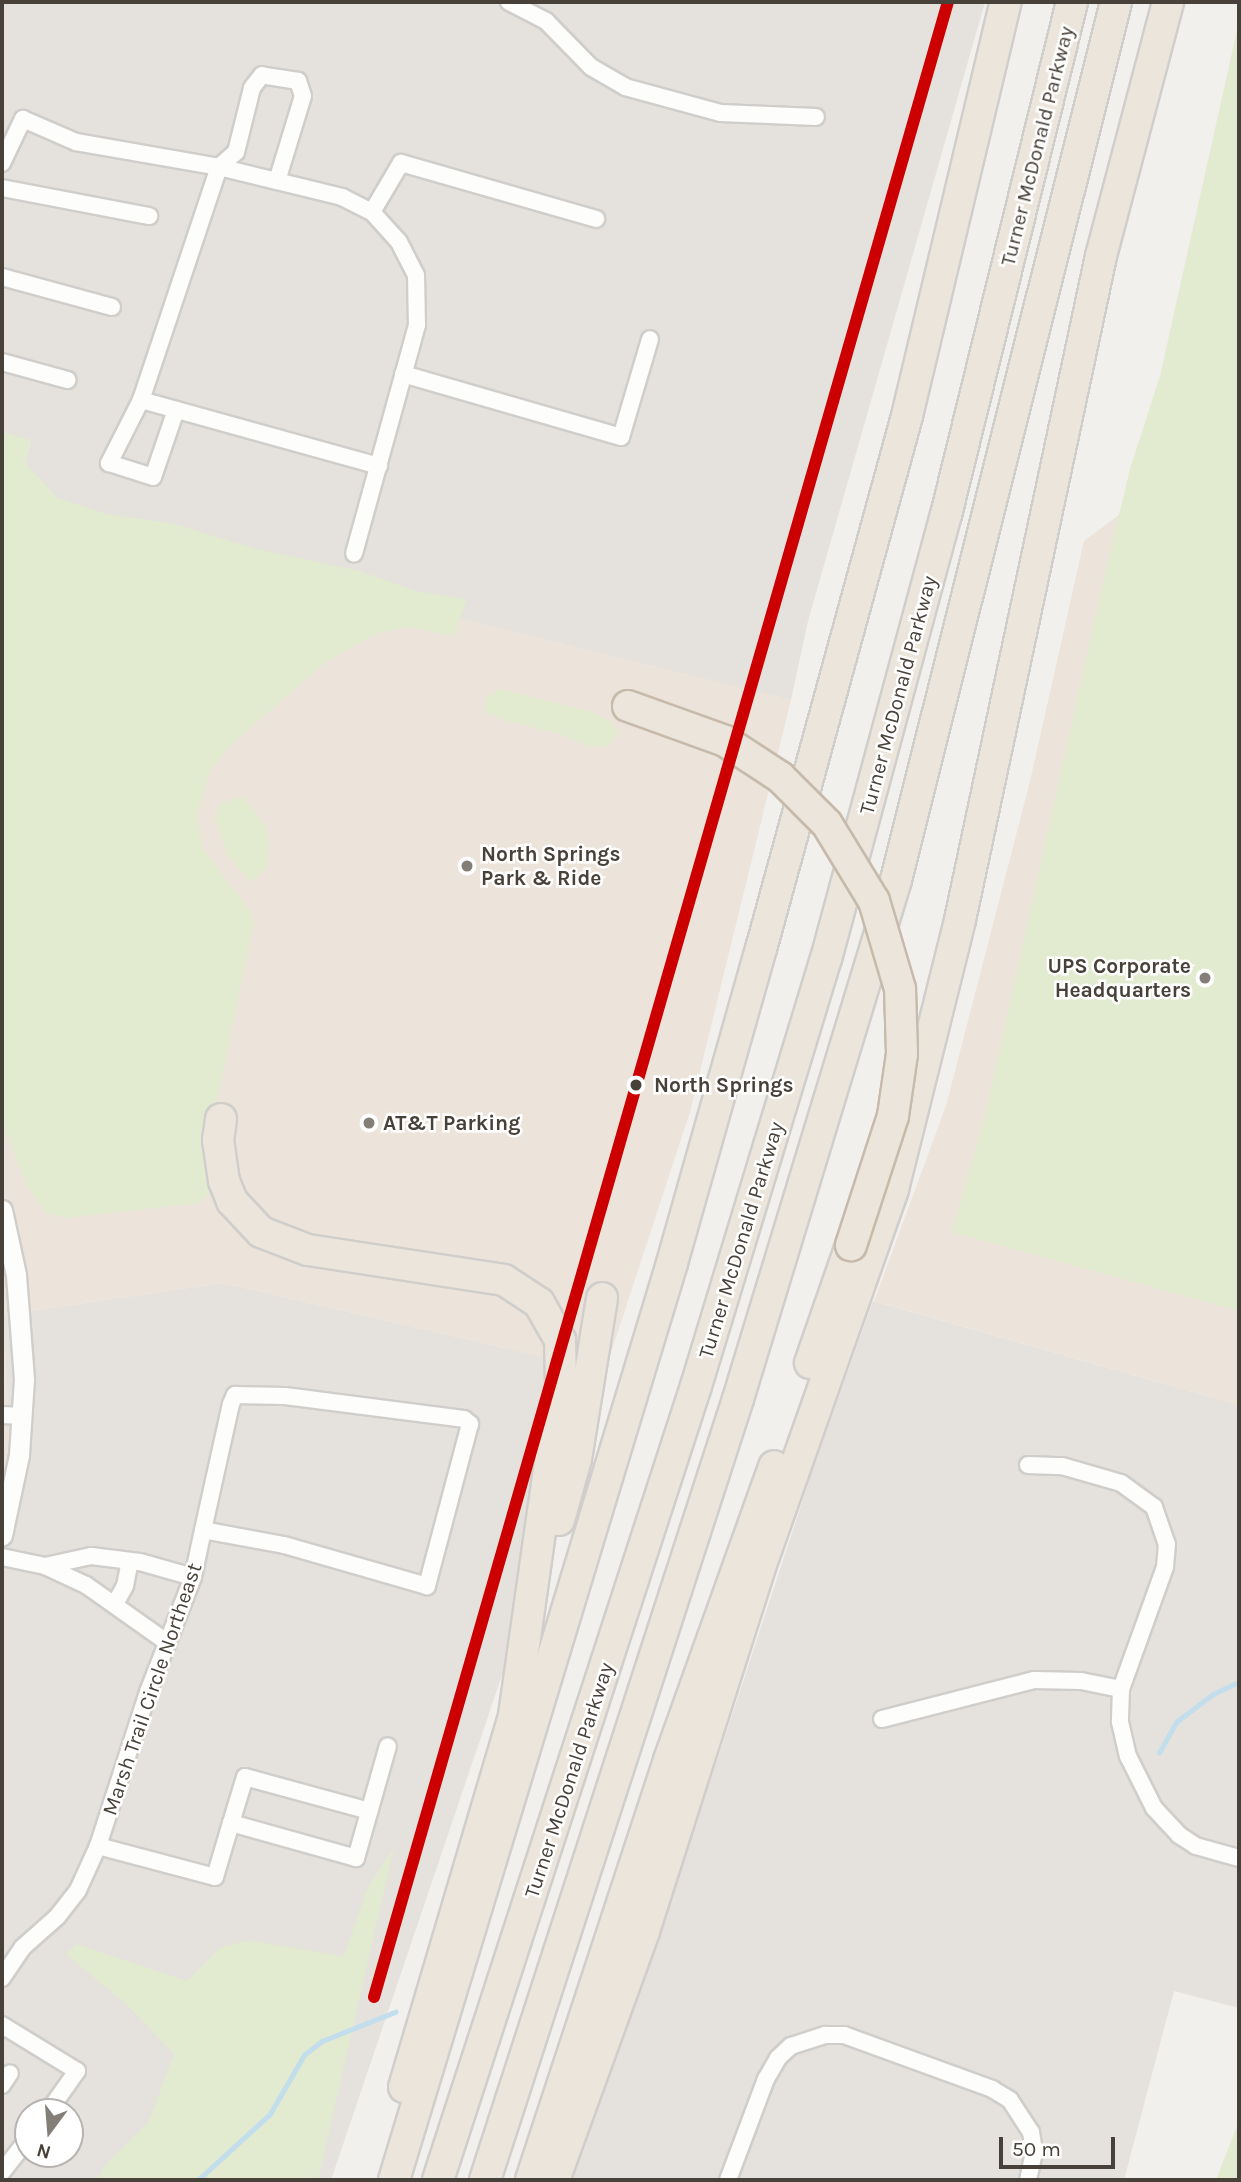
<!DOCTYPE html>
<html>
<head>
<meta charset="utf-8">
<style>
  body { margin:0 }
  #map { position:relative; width:1241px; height:2182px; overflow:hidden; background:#f2f0ed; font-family:Karla,sans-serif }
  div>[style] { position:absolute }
  .residential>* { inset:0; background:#e5e1dc }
  .commercial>* { inset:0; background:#ece3da }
  .green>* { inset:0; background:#e2eacf }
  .stream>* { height:4.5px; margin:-2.25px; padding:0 2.25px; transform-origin:2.25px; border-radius:2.25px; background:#c2deec }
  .roads { filter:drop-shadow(2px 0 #d0cecb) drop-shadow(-2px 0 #d0cecb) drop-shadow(0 2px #d0cecb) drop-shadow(0 -2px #d0cecb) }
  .minor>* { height:16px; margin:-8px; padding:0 8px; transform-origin:8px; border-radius:8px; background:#fdfdfc }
  .tertiary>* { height:19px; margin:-9.5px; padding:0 9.5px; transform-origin:9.5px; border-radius:9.5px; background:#fdfdfc }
  .motorway>* { height:30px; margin:-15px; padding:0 15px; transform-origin:15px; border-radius:15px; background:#ebe5dc }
  .bridges { filter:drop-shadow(2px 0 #c7baab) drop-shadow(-2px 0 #c7baab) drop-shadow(0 2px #c7baab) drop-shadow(0 -2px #c7baab) }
  .motorway-bridge>* { height:30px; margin:-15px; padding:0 15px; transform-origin:15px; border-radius:15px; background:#ebe5dc }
  .metro-1>* { height:12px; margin:-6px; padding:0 6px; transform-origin:6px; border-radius:6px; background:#c00 }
  .dots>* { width:19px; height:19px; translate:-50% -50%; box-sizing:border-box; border:4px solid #fff; border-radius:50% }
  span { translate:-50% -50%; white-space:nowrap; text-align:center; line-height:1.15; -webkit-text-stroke:5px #fff; paint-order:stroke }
  .street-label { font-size:21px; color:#484139 }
  .poi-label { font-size:21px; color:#484139; font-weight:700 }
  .left { translate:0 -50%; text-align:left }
  .right { translate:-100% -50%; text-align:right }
  .stop-label { font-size:21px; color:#484139; font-weight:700 }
  .frame { position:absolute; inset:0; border:4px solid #484139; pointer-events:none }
  .north { position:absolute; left:14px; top:2098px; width:70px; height:70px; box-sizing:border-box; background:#fff; border:2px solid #b6b3b0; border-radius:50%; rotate:196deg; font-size:19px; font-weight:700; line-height:28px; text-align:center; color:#484139 }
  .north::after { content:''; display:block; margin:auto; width:24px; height:32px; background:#847e78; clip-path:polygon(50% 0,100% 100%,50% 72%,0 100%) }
  .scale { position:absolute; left:999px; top:2137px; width:116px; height:32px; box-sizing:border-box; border:4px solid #484139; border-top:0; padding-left:9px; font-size:21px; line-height:24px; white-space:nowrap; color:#484139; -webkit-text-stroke:5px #fff; paint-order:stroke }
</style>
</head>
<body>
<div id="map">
  <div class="residential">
    <div style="clip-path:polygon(2px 2px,985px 2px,808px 621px,791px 700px,12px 509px,31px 441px,2px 432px)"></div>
    <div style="clip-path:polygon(evenodd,222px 1283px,605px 1371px,331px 2180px,2px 2180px,2px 1524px,13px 1492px,3px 1315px,222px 1283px,28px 2112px,70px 2112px,70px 2154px,28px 2154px,28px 2112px)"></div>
    <div style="clip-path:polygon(873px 1301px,1239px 1405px,1239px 2008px,1174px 1991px,1124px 2180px,571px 2180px,660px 1934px,813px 1469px)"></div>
  </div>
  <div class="commercial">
    <div style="clip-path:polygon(1239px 467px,1239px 1405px,874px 1301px,946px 1106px,1030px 781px,1084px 541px,1139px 500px)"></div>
    <div style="clip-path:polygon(198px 554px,791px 700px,690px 1112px,605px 1371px,222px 1283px,3px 1315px,13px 1492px,2px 1524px,2px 1108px)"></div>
  </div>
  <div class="green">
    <div style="clip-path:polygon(1239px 21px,1239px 1311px,952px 1232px,984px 1120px,1099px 599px,1130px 469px,1160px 376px)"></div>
    <div style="clip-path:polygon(2px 432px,31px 440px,25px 463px,58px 498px,107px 514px,171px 523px,253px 548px,360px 571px,416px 591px,467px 599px,454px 636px,409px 627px,375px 634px,325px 663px,232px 744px,210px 771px,197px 817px,203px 849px,249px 909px,254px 923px,211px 1131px,212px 1192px,199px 1203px,65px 1218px,46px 1213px,27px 1187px,2px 1122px)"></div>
    <div style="clip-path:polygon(500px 689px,589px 711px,610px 721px,618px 733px,611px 745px,590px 747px,560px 734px,507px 721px,485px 712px,486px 697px)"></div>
    <div style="clip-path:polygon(243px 796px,265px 824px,269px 845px,267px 868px,251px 882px,228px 856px,214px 817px,219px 804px)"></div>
    <div style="clip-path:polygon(394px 1847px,318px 2180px,96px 2180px,106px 2164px,148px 2123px,174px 2054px,126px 2004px,66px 1954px,76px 1944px,187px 1981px,220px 1948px,248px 1940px,344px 1956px,368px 1887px)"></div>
    <div style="clip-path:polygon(1239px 2121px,1239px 2180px,1216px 2180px)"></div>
  </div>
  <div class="stream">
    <div style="left:1159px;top:1753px;width:35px;rotate:-61deg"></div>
    <div style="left:1176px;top:1722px;width:46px;rotate:-37.1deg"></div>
    <div style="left:1213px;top:1694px;width:29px;rotate:-25deg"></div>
    <div style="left:198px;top:2180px;width:98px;rotate:-42.5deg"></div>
    <div style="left:270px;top:2114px;width:68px;rotate:-60deg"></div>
    <div style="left:304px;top:2055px;width:23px;rotate:-38deg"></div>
    <div style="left:322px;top:2041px;width:79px;rotate:-21.7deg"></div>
  </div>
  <div class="roads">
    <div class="minor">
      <div style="left:509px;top:2px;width:42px;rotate:27.2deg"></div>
      <div style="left:546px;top:21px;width:64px;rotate:45.6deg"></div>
      <div style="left:591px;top:67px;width:39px;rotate:30deg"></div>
      <div style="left:625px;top:87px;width:99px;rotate:15.2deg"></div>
      <div style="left:721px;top:113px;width:95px;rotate:2.4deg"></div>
      <div style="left:2px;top:163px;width:49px;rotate:-64.5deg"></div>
      <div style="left:23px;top:119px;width:58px;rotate:23.5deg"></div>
      <div style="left:76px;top:142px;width:145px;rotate:9.9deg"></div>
      <div style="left:219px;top:167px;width:127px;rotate:13.7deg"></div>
      <div style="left:342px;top:197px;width:34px;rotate:27deg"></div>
      <div style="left:372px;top:212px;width:40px;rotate:48deg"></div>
      <div style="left:399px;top:242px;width:37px;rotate:63deg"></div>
      <div style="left:416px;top:275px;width:50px;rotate:88.9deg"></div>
      <div style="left:417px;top:325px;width:237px;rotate:105.4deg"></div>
      <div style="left:277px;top:181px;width:89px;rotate:-73deg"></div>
      <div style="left:303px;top:96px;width:16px;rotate:-108deg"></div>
      <div style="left:298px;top:81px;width:36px;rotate:-171deg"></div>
      <div style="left:262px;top:75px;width:16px;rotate:128deg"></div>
      <div style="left:252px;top:88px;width:66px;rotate:104deg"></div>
      <div style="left:236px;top:152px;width:23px;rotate:139deg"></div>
      <div style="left:219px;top:167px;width:246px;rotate:108.5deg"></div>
      <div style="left:141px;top:400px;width:247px;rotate:15.5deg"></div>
      <div style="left:2px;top:188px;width:150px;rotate:10.8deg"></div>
      <div style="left:372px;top:212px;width:57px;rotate:-59.4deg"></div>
      <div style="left:401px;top:163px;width:203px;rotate:16deg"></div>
      <div style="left:2px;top:277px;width:114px;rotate:15.3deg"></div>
      <div style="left:2px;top:362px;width:68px;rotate:15.3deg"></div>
      <div style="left:403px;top:374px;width:227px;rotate:16.1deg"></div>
      <div style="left:621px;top:437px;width:102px;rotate:-73.5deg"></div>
      <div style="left:141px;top:400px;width:71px;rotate:116.9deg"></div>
      <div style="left:109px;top:463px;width:46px;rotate:17.7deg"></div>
      <div style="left:153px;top:477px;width:71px;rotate:-71.1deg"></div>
      <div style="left:2px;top:1415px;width:20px;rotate:3deg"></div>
      <div style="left:1028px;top:1465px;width:34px;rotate:2deg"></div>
      <div style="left:1062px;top:1466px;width:61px;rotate:16.1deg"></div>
      <div style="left:1121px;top:1483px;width:41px;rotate:36deg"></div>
      <div style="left:1154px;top:1507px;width:39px;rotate:71deg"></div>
      <div style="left:1167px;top:1544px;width:23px;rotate:95deg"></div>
      <div style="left:1165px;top:1567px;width:130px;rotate:109.8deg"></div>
      <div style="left:1121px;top:1689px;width:33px;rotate:92deg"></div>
      <div style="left:1120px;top:1722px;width:35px;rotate:77deg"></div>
      <div style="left:1128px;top:1756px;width:58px;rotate:63.4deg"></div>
      <div style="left:1154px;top:1808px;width:37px;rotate:47deg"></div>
      <div style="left:1179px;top:1835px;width:20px;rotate:33deg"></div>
      <div style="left:1196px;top:1846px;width:45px;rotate:15.6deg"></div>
      <div style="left:2px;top:1557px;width:44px;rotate:11.8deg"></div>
      <div style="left:45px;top:1566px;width:45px;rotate:24.9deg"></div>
      <div style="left:86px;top:1585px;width:100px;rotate:35.3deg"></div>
      <div style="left:45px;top:1566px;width:47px;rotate:-12.3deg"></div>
      <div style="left:91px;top:1556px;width:49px;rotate:7deg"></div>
      <div style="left:140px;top:1562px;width:55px;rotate:15.8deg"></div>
      <div style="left:116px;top:1602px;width:18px;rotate:-61deg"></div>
      <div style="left:125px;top:1586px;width:25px;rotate:-79deg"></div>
      <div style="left:882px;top:1719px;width:157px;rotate:-14.4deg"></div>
      <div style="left:1034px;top:1680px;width:47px;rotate:1.2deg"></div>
      <div style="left:1081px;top:1681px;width:41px;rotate:11.3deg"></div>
      <div style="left:231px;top:1823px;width:48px;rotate:-73.1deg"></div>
      <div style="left:245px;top:1777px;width:129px;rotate:15.3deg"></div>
      <div style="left:98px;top:1846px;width:121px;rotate:14.8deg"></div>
      <div style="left:215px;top:1877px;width:56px;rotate:-73.5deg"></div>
      <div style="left:231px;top:1823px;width:130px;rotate:15.6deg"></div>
      <div style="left:356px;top:1858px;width:116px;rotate:-74.1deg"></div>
      <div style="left:2px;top:1978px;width:36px;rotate:-56deg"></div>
      <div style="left:22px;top:1948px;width:47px;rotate:-41.5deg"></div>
      <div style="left:57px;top:1917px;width:34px;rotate:-52deg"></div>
      <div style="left:78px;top:1890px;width:48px;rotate:-65.6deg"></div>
      <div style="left:98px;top:1846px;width:162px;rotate:-72deg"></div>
      <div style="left:148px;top:1692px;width:123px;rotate:-68.6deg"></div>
      <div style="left:193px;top:1577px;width:48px;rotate:-78deg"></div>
      <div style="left:203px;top:1530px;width:129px;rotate:-77.5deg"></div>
      <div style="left:231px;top:1404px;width:10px;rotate:-66deg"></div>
      <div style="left:235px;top:1395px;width:50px;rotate:1.1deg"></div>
      <div style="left:285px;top:1396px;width:180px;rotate:7.3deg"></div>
      <div style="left:464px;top:1419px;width:8px;rotate:40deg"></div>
      <div style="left:470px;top:1424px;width:168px;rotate:104.9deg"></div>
      <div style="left:427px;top:1586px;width:149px;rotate:-164deg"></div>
      <div style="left:284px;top:1545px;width:82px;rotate:-169.5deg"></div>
      <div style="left:2px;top:2025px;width:88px;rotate:31.5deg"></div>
      <div style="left:77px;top:2071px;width:50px;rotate:125.3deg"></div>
      <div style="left:2px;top:2085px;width:14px;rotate:-56deg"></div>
      <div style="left:2px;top:2172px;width:42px;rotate:-51.8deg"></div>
      <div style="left:728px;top:2180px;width:108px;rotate:-69.4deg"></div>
      <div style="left:766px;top:2079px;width:24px;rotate:-60deg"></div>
      <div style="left:778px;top:2058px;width:18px;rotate:-43deg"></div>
      <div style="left:791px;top:2046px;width:36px;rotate:-18deg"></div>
      <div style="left:825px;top:2035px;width:19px"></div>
      <div style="left:844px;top:2035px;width:158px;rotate:20deg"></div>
      <div style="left:992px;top:2089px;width:21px;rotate:31deg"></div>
      <div style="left:1010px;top:2100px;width:38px;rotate:57deg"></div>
      <div style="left:1031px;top:2132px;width:20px;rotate:81deg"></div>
      <div style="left:1034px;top:2152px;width:29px;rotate:102deg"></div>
    </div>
    <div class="tertiary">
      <div style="left:2px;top:1210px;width:66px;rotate:77.8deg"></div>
      <div style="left:16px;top:1275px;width:104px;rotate:85.6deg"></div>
      <div style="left:24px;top:1379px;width:76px;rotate:93.8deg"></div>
      <div style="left:19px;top:1455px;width:82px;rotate:102deg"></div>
    </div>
    <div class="motorway">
      <div style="left:221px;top:1119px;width:21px;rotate:98deg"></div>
      <div style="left:218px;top:1140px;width:41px;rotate:81.7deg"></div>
      <div style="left:224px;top:1181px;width:22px;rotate:68deg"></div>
      <div style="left:232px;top:1201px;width:42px;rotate:46.9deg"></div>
      <div style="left:261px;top:1232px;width:50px;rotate:21deg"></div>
      <div style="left:308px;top:1250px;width:198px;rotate:8.7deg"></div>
      <div style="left:504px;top:1280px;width:42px;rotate:33.3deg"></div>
      <div style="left:539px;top:1303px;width:43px;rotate:60.4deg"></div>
      <div style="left:560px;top:1340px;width:45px;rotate:88.7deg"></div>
      <div style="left:561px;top:1385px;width:334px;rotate:98.1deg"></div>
      <div style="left:514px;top:1716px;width:387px;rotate:106.5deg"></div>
      <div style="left:810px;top:1363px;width:125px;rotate:-70.8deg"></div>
      <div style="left:559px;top:1520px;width:63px;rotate:-74.4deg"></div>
      <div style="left:576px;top:1459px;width:163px;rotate:-80.8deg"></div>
      <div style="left:394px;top:2180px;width:958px;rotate:-73.13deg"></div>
      <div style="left:672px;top:1263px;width:326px;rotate:-74.2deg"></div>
      <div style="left:761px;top:949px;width:553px;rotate:-74.68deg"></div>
      <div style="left:907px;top:416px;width:426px;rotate:-76.6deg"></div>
      <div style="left:438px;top:2180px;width:835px;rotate:-72deg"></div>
      <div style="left:696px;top:1386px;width:446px;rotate:-73.1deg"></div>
      <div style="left:826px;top:959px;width:460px;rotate:-74.9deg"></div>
      <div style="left:946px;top:515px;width:528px;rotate:-76.2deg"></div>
      <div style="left:485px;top:2180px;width:821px;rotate:-72.05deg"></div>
      <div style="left:738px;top:1399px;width:543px;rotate:-73.07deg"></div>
      <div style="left:896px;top:880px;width:905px;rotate:-75.93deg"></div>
      <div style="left:531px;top:2180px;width:442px;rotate:-71.8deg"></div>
      <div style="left:669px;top:1760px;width:312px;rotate:-70.3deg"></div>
      <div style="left:554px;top:2180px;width:265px;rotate:-70.1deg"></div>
      <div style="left:644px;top:1931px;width:394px;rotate:-72.3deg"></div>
      <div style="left:764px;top:1556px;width:389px;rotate:-70.6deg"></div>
      <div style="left:893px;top:1189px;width:277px;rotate:-76deg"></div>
      <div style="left:960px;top:920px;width:679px;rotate:-78.01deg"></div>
      <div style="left:1101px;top:256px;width:263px;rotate:-75.2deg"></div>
    </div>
  </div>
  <div class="bridges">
    <div class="motorway-bridge">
      <div style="left:628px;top:706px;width:103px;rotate:19.8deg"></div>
      <div style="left:725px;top:741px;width:66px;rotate:33.2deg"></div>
      <div style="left:780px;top:777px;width:66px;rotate:45deg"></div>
      <div style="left:827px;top:824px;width:90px;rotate:58.6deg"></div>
      <div style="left:874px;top:901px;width:92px;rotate:73.5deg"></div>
      <div style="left:900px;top:989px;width:65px;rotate:88.2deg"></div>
      <div style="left:902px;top:1054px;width:63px;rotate:98.3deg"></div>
      <div style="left:893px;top:1116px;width:136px;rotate:108deg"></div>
    </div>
  </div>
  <div class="metro-1">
    <div style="left:374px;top:1997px;width:2076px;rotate:-73.95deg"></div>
  </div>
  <div class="dots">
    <div style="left:467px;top:866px;background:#847e78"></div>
    <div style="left:1205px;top:978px;background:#847e78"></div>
    <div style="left:636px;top:1085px;background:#484139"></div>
    <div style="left:369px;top:1123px;background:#847e78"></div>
  </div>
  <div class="street-label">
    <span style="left:1037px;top:146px;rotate:-76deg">Turner McDonald Parkway</span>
    <span style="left:898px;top:695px;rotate:-75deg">Turner McDonald Parkway</span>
    <span style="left:741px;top:1240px;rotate:-73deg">Turner McDonald Parkway</span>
    <span style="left:152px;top:1689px;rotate:-71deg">Marsh Trail Circle Northeast</span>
    <span style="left:569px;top:1780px;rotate:-72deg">Turner McDonald Parkway</span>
  </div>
  <div class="poi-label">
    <span class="left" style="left:481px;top:866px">North Springs<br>Park &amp; Ride</span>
    <span class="right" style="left:1191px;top:978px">UPS Corporate<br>Headquarters</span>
    <span class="left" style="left:383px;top:1123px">AT&amp;T Parking</span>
  </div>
  <div class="stop-label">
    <span class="left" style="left:654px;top:1085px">North Springs</span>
  </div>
  <div class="frame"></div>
  <div class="north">N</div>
  <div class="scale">50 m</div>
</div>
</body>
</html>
